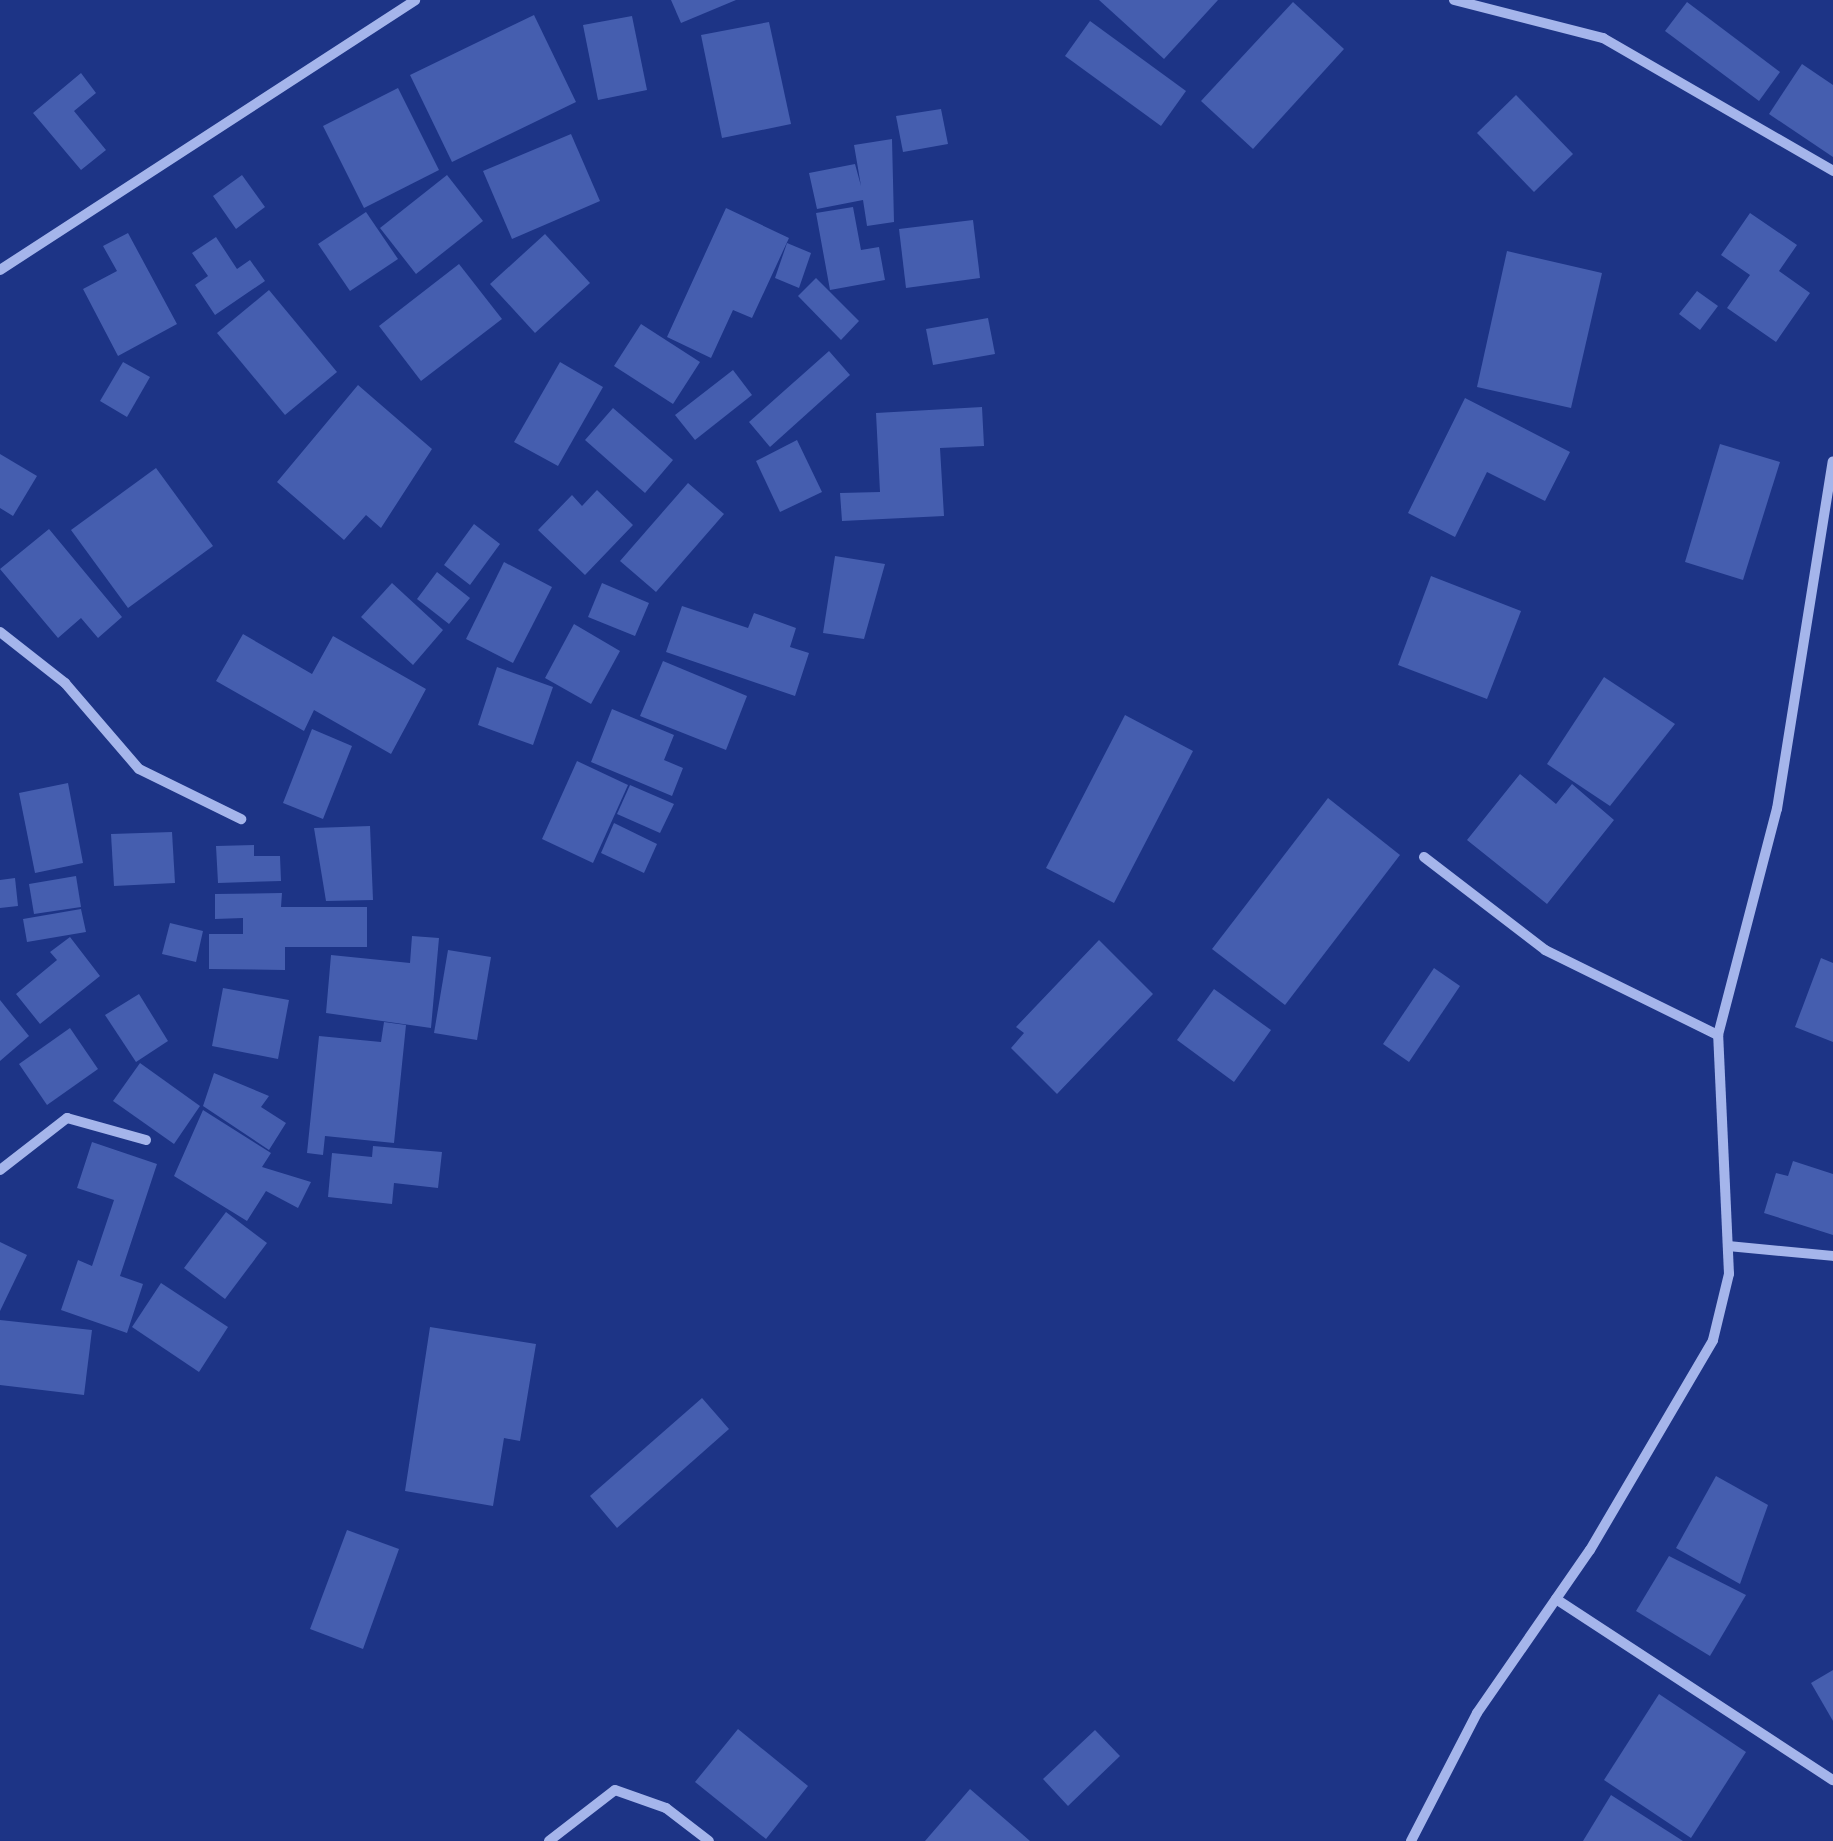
<!DOCTYPE html>
<html>
<head>
<meta charset="utf-8">
<style>
  body { margin:0 }
  #map { position:relative; width:1833px; height:1841px; overflow:hidden; background:#1d3486; font-family:Arial,sans-serif }
  div>[style] { position:absolute }
  .building>* { inset:0; background:#455eaf }
  .minor>* { height:10px; margin:-5px; padding:0 5px; transform-origin:5px; border-radius:5px; background:#a5b5eb }
  span { translate:-50% -50%; white-space:nowrap; text-align:center; line-height:1.15; -webkit-text-stroke:8px #1d3486; paint-order:stroke }
</style>
</head>
<body>
<div id="map">
  <div class="building">
    <div style="clip-path:polygon(671px 0,736px 0,681px 23px)"></div>
    <div style="clip-path:polygon(1099px 0,1218px 0,1164px 59px)"></div>
    <div style="clip-path:polygon(1293px 2px,1344px 49px,1253px 149px,1201px 101px)"></div>
    <div style="clip-path:polygon(1687px 2px,1780px 72px,1759px 101px,1665px 31px)"></div>
    <div style="clip-path:polygon(534px 15px,576px 102px,452px 162px,410px 75px)"></div>
    <div style="clip-path:polygon(632px 16px,647px 90px,598px 100px,583px 25px)"></div>
    <div style="clip-path:polygon(1090px 21px,1186px 91px,1161px 126px,1065px 56px)"></div>
    <div style="clip-path:polygon(769px 22px,791px 124px,722px 138px,701px 35px)"></div>
    <div style="clip-path:polygon(1802px 64px,1833px 85px,1833px 157px,1769px 114px)"></div>
    <div style="clip-path:polygon(81px 73px,96px 93px,74px 111px,106px 150px,81px 170px,33px 113px)"></div>
    <div style="clip-path:polygon(398px 88px,439px 170px,364px 208px,323px 126px)"></div>
    <div style="clip-path:polygon(1516px 95px,1573px 154px,1534px 192px,1477px 133px)"></div>
    <div style="clip-path:polygon(941px 109px,948px 144px,903px 152px,896px 116px)"></div>
    <div style="clip-path:polygon(571px 134px,600px 201px,512px 239px,483px 171px)"></div>
    <div style="clip-path:polygon(892px 139px,894px 222px,867px 226px,863px 200px,817px 209px,809px 173px,855px 164px,861px 186px,854px 145px)"></div>
    <div style="clip-path:polygon(242px 175px,265px 207px,236px 229px,213px 196px)"></div>
    <div style="clip-path:polygon(447px 175px,483px 221px,416px 274px,380px 228px)"></div>
    <div style="clip-path:polygon(853px 207px,861px 250px,879px 247px,885px 280px,830px 290px,816px 213px)"></div>
    <div style="clip-path:polygon(726px 208px,789px 238px,752px 318px,733px 310px,711px 358px,667px 337px)"></div>
    <div style="clip-path:polygon(366px 212px,398px 259px,350px 291px,318px 244px)"></div>
    <div style="clip-path:polygon(1750px 213px,1797px 245px,1779px 271px,1810px 293px,1776px 342px,1727px 308px,1750px 275px,1721px 255px)"></div>
    <div style="clip-path:polygon(973px 220px,980px 278px,906px 288px,899px 229px)"></div>
    <div style="clip-path:polygon(128px 233px,177px 324px,118px 356px,83px 289px,117px 271px,103px 246px)"></div>
    <div style="clip-path:polygon(545px 234px,590px 283px,535px 333px,490px 284px)"></div>
    <div style="clip-path:polygon(216px 237px,237px 269px,250px 260px,265px 281px,215px 315px,195px 285px,208px 276px,192px 253px)"></div>
    <div style="clip-path:polygon(787px 243px,811px 253px,799px 288px,775px 278px)"></div>
    <div style="clip-path:polygon(1507px 251px,1602px 273px,1571px 408px,1477px 387px)"></div>
    <div style="clip-path:polygon(459px 264px,502px 319px,421px 381px,379px 326px)"></div>
    <div style="clip-path:polygon(816px 278px,859px 321px,841px 340px,798px 296px)"></div>
    <div style="clip-path:polygon(269px 290px,337px 372px,285px 415px,217px 333px)"></div>
    <div style="clip-path:polygon(1697px 291px,1718px 306px,1700px 330px,1679px 314px)"></div>
    <div style="clip-path:polygon(988px 318px,995px 354px,933px 365px,926px 329px)"></div>
    <div style="clip-path:polygon(641px 324px,700px 362px,673px 404px,614px 366px)"></div>
    <div style="clip-path:polygon(829px 351px,850px 375px,770px 447px,749px 422px)"></div>
    <div style="clip-path:polygon(123px 362px,150px 377px,127px 417px,100px 401px)"></div>
    <div style="clip-path:polygon(560px 362px,603px 387px,558px 466px,514px 442px)"></div>
    <div style="clip-path:polygon(733px 370px,752px 395px,695px 440px,675px 415px)"></div>
    <div style="clip-path:polygon(358px 385px,432px 449px,381px 528px,366px 515px,344px 540px,277px 482px)"></div>
    <div style="clip-path:polygon(1465px 398px,1570px 452px,1545px 501px,1487px 472px,1455px 537px,1408px 513px)"></div>
    <div style="clip-path:polygon(982px 407px,984px 446px,940px 448px,944px 516px,842px 521px,840px 493px,880px 492px,876px 413px)"></div>
    <div style="clip-path:polygon(613px 408px,673px 460px,645px 493px,585px 440px)"></div>
    <div style="clip-path:polygon(797px 440px,822px 492px,780px 512px,756px 461px)"></div>
    <div style="clip-path:polygon(1720px 444px,1780px 462px,1743px 580px,1685px 562px)"></div>
    <div style="clip-path:polygon(0 454px,37px 476px,13px 516px,0 508px)"></div>
    <div style="clip-path:polygon(156px 468px,213px 546px,128px 608px,71px 530px)"></div>
    <div style="clip-path:polygon(688px 483px,724px 514px,656px 592px,620px 561px)"></div>
    <div style="clip-path:polygon(597px 490px,633px 525px,585px 575px,538px 530px,572px 495px,582px 506px)"></div>
    <div style="clip-path:polygon(474px 524px,500px 544px,470px 585px,444px 565px)"></div>
    <div style="clip-path:polygon(49px 529px,122px 617px,98px 638px,81px 618px,58px 638px,0 569px)"></div>
    <div style="clip-path:polygon(835px 556px,885px 564px,864px 639px,823px 633px)"></div>
    <div style="clip-path:polygon(504px 562px,552px 587px,513px 663px,466px 639px)"></div>
    <div style="clip-path:polygon(437px 572px,470px 598px,449px 624px,417px 599px)"></div>
    <div style="clip-path:polygon(1431px 576px,1521px 611px,1487px 699px,1398px 665px)"></div>
    <div style="clip-path:polygon(392px 583px,443px 630px,413px 665px,361px 617px)"></div>
    <div style="clip-path:polygon(602px 583px,649px 603px,635px 636px,588px 617px)"></div>
    <div style="clip-path:polygon(682px 606px,748px 628px,754px 613px,796px 628px,790px 647px,809px 653px,795px 696px,666px 652px)"></div>
    <div style="clip-path:polygon(574px 624px,620px 651px,591px 704px,545px 678px)"></div>
    <div style="clip-path:polygon(243px 634px,312px 674px,333px 636px,426px 689px,391px 754px,314px 710px,304px 731px,216px 681px)"></div>
    <div style="clip-path:polygon(663px 661px,747px 696px,726px 750px,640px 716px)"></div>
    <div style="clip-path:polygon(497px 667px,553px 687px,533px 745px,478px 725px)"></div>
    <div style="clip-path:polygon(1604px 677px,1675px 724px,1610px 806px,1547px 764px)"></div>
    <div style="clip-path:polygon(612px 709px,674px 735px,664px 760px,683px 768px,672px 796px,591px 762px)"></div>
    <div style="clip-path:polygon(1125px 715px,1193px 751px,1114px 903px,1046px 868px)"></div>
    <div style="clip-path:polygon(312px 729px,352px 746px,323px 819px,283px 803px)"></div>
    <div style="clip-path:polygon(577px 761px,628px 785px,593px 863px,542px 839px)"></div>
    <div style="clip-path:polygon(1520px 774px,1556px 804px,1572px 784px,1614px 820px,1547px 904px,1467px 840px)"></div>
    <div style="clip-path:polygon(68px 783px,83px 863px,35px 873px,19px 793px)"></div>
    <div style="clip-path:polygon(630px 785px,674px 804px,660px 833px,617px 814px)"></div>
    <div style="clip-path:polygon(1328px 798px,1400px 855px,1285px 1005px,1212px 949px)"></div>
    <div style="clip-path:polygon(614px 823px,657px 844px,644px 873px,601px 853px)"></div>
    <div style="clip-path:polygon(370px 826px,373px 900px,326px 901px,314px 828px)"></div>
    <div style="clip-path:polygon(172px 832px,175px 883px,114px 886px,111px 834px)"></div>
    <div style="clip-path:polygon(254px 845px,254px 856px,280px 856px,281px 881px,218px 883px,216px 846px)"></div>
    <div style="clip-path:polygon(76px 876px,81px 907px,34px 914px,29px 884px)"></div>
    <div style="clip-path:polygon(15px 878px,18px 906px,0 908px,0 880px)"></div>
    <div style="clip-path:polygon(282px 893px,281px 907px,367px 907px,367px 947px,285px 947px,285px 970px,209px 969px,209px 934px,243px 934px,243px 918px,215px 919px,215px 894px)"></div>
    <div style="clip-path:polygon(81px 909px,86px 932px,27px 942px,23px 919px)"></div>
    <div style="clip-path:polygon(170px 923px,203px 931px,196px 962px,162px 954px)"></div>
    <div style="clip-path:polygon(412px 936px,439px 938px,431px 1028px,326px 1013px,331px 955px,410px 963px)"></div>
    <div style="clip-path:polygon(70px 937px,100px 976px,40px 1024px,16px 994px,57px 960px,50px 952px)"></div>
    <div style="clip-path:polygon(1099px 940px,1153px 994px,1057px 1094px,1011px 1048px,1024px 1033px,1016px 1027px)"></div>
    <div style="clip-path:polygon(448px 950px,491px 957px,477px 1040px,434px 1033px)"></div>
    <div style="clip-path:polygon(1821px 958px,1833px 963px,1833px 1042px,1795px 1027px)"></div>
    <div style="clip-path:polygon(1434px 968px,1460px 986px,1409px 1062px,1383px 1044px)"></div>
    <div style="clip-path:polygon(223px 988px,289px 1000px,278px 1059px,212px 1046px)"></div>
    <div style="clip-path:polygon(1214px 989px,1271px 1030px,1234px 1082px,1177px 1040px)"></div>
    <div style="clip-path:polygon(139px 994px,168px 1041px,136px 1062px,105px 1015px)"></div>
    <div style="clip-path:polygon(0 1000px,29px 1036px,0 1061px)"></div>
    <div style="clip-path:polygon(384px 1022px,406px 1025px,394px 1143px,325px 1136px,323px 1155px,307px 1153px,319px 1036px,381px 1042px)"></div>
    <div style="clip-path:polygon(70px 1028px,98px 1069px,47px 1105px,19px 1064px)"></div>
    <div style="clip-path:polygon(140px 1063px,200px 1106px,174px 1144px,113px 1101px)"></div>
    <div style="clip-path:polygon(214px 1073px,269px 1096px,261px 1107px,286px 1123px,269px 1150px,203px 1106px)"></div>
    <div style="clip-path:polygon(203px 1110px,271px 1153px,262px 1167px,311px 1182px,298px 1208px,266px 1191px,247px 1221px,174px 1176px)"></div>
    <div style="clip-path:polygon(92px 1142px,157px 1164px,120px 1276px,143px 1284px,127px 1333px,61px 1310px,78px 1260px,92px 1266px,114px 1200px,77px 1188px)"></div>
    <div style="clip-path:polygon(373px 1146px,442px 1152px,438px 1188px,394px 1183px,392px 1204px,328px 1197px,332px 1153px,372px 1157px)"></div>
    <div style="clip-path:polygon(1793px 1161px,1833px 1174px,1833px 1235px,1764px 1213px,1776px 1173px,1788px 1176px)"></div>
    <div style="clip-path:polygon(226px 1212px,267px 1243px,225px 1299px,184px 1268px)"></div>
    <div style="clip-path:polygon(0 1242px,27px 1255px,0 1311px)"></div>
    <div style="clip-path:polygon(161px 1283px,228px 1327px,199px 1372px,132px 1327px)"></div>
    <div style="clip-path:polygon(0 1320px,92px 1330px,84px 1395px,0 1385px)"></div>
    <div style="clip-path:polygon(430px 1327px,536px 1344px,520px 1441px,504px 1438px,493px 1506px,405px 1491px)"></div>
    <div style="clip-path:polygon(702px 1398px,729px 1429px,617px 1528px,590px 1496px)"></div>
    <div style="clip-path:polygon(1716px 1476px,1768px 1505px,1740px 1584px,1676px 1548px)"></div>
    <div style="clip-path:polygon(347px 1530px,399px 1549px,363px 1649px,310px 1629px)"></div>
    <div style="clip-path:polygon(1669px 1556px,1746px 1595px,1710px 1656px,1636px 1611px)"></div>
    <div style="clip-path:polygon(1833px 1670px,1833px 1721px,1811px 1683px)"></div>
    <div style="clip-path:polygon(1659px 1694px,1746px 1752px,1691px 1838px,1604px 1780px)"></div>
    <div style="clip-path:polygon(738px 1729px,808px 1786px,766px 1839px,695px 1782px)"></div>
    <div style="clip-path:polygon(1095px 1730px,1120px 1756px,1068px 1806px,1043px 1779px)"></div>
    <div style="clip-path:polygon(970px 1789px,1030px 1841px,925px 1841px)"></div>
    <div style="clip-path:polygon(1611px 1795px,1683px 1841px,1583px 1841px)"></div>
  </div>
  <div class="minor">
    <div style="left:1454px;top:0;width:154px;rotate:14.3deg"></div>
    <div style="left:1603px;top:38px;width:266px;rotate:30deg"></div>
    <div style="left:0;top:270px;width:495px;rotate:-33deg"></div>
    <div style="left:0;top:632px;width:83px;rotate:38.1deg"></div>
    <div style="left:65px;top:683px;width:113px;rotate:49.3deg"></div>
    <div style="left:139px;top:769px;width:114px;rotate:26.1deg"></div>
    <div style="left:1424px;top:857px;width:153px;rotate:37.5deg"></div>
    <div style="left:1545px;top:950px;width:193px;rotate:26.2deg"></div>
    <div style="left:0;top:1170px;width:85px;rotate:-37.8deg"></div>
    <div style="left:67px;top:1118px;width:82px;rotate:15.6deg"></div>
    <div style="left:1728px;top:1246px;width:105px;rotate:5.4deg"></div>
    <div style="left:1556px;top:1599px;width:331px;rotate:33.2deg"></div>
    <div style="left:549px;top:1841px;width:83px;rotate:-37.7deg"></div>
    <div style="left:615px;top:1790px;width:54px;rotate:19.4deg"></div>
    <div style="left:666px;top:1808px;width:54px;rotate:37.5deg"></div>
    <div style="left:1411px;top:1841px;width:144px;rotate:-62.7deg"></div>
    <div style="left:1477px;top:1713px;width:198px;rotate:-55.3deg"></div>
    <div style="left:1590px;top:1550px;width:243px;rotate:-59.6deg"></div>
    <div style="left:1713px;top:1340px;width:68px;rotate:-76.4deg"></div>
    <div style="left:1729px;top:1274px;width:239px;rotate:-92.6deg"></div>
    <div style="left:1718px;top:1035px;width:234px;rotate:-75.4deg"></div>
    <div style="left:1777px;top:809px;width:352px;rotate:-80.9deg"></div>
  </div>
</div>
</body>
</html>
